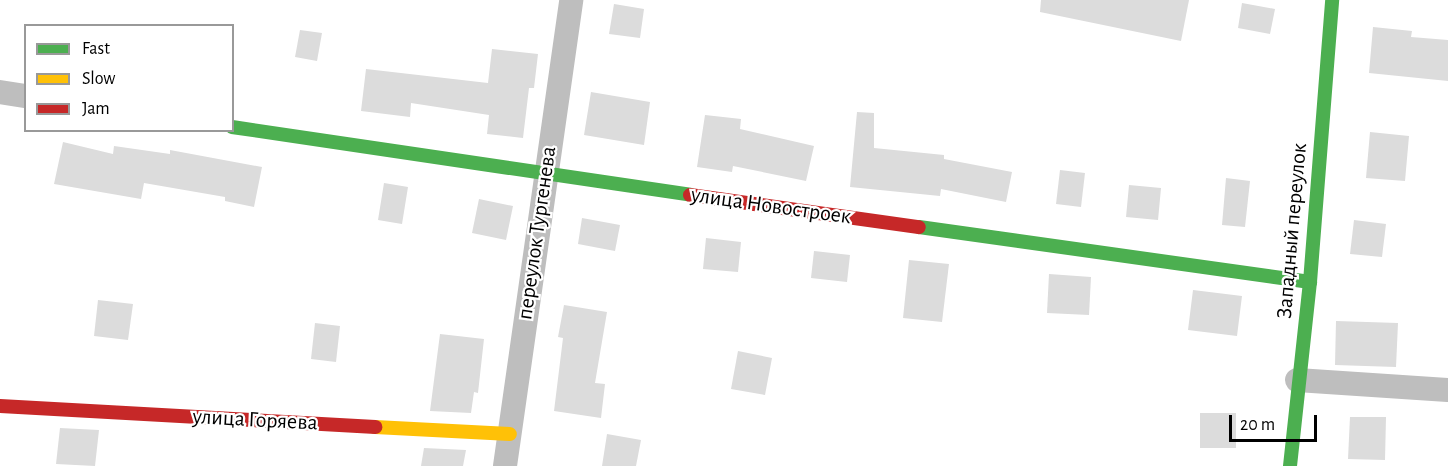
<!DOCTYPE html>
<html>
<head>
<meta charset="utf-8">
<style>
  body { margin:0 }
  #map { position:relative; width:1448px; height:466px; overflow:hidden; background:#fff; font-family:"Alegreya Sans",sans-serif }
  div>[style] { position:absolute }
  .building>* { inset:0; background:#dcdcdc }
  .street>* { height:24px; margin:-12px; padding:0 12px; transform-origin:12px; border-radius:12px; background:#bebebe }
  .fast>* { height:14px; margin:-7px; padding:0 7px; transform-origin:7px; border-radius:7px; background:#4caf50 }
  .slow>* { height:14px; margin:-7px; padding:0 7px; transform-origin:7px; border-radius:7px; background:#ffc107 }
  .jam>* { height:14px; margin:-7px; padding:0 7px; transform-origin:7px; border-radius:7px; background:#c62828 }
  span { translate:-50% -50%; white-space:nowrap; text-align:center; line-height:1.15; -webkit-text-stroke:4.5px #fff; paint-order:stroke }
  .street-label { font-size:22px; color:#000 }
  .legend { position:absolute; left:24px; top:24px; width:210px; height:108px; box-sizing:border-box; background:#fff; border:2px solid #999; margin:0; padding:8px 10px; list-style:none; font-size:18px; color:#000 }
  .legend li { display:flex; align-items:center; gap:12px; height:30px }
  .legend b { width:30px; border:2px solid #999 }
  .scale { position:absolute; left:1229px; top:415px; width:88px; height:27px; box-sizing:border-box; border:3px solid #000; border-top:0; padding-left:8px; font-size:18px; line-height:21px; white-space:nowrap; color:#000; -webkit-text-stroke:4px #fff; paint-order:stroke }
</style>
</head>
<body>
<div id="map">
  <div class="building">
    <div style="clip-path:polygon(1041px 0,1189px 0,1181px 41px,1040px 12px)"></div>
    <div style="clip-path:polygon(1242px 3px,1275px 9px,1270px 34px,1238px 28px)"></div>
    <div style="clip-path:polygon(614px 4px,644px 9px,640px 38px,609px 34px)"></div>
    <div style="clip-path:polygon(1373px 27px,1412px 31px,1411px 37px,1448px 40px,1448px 81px,1369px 73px)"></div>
    <div style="clip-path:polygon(300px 30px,322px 33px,317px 61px,295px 57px)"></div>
    <div style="clip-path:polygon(492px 49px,538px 54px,534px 88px,529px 88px,523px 138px,487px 134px,489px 115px,411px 103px,410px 117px,361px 111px,366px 69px,488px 83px)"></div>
    <div style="clip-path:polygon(591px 92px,650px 102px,644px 145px,584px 135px)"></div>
    <div style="clip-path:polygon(857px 112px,874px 113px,874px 148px,944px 155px,944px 159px,1012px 172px,1006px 202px,941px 189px,940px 196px,850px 187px)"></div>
    <div style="clip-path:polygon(705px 115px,741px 119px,740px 129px,814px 146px,806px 181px,733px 166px,732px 172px,697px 167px)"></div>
    <div style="clip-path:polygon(1370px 132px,1409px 136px,1405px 181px,1366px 178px)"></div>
    <div style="clip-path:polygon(63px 142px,113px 154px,114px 146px,170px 154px,170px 150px,262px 167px,254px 207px,225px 201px,225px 197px,144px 183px,141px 199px,54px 184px)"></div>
    <div style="clip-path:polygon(1060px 170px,1085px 173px,1081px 207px,1056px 204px)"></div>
    <div style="clip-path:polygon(1226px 178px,1250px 181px,1245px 227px,1222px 225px)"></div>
    <div style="clip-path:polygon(384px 183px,408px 187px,402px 224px,378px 220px)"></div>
    <div style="clip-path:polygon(1129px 185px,1161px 188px,1158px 220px,1126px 217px)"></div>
    <div style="clip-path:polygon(479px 199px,513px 206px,506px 240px,472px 233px)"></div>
    <div style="clip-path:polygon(582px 218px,620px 225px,615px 251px,578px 244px)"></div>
    <div style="clip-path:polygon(1354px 220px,1386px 224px,1382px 257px,1350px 254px)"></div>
    <div style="clip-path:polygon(706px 238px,741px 242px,738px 272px,703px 269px)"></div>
    <div style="clip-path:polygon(814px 251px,850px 255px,847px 282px,811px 278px)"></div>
    <div style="clip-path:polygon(909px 260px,949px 264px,942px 322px,903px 318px)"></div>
    <div style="clip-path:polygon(1049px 274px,1091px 277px,1089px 315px,1047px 313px)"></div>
    <div style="clip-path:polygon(1193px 290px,1242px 296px,1237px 336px,1188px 330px)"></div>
    <div style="clip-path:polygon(98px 300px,133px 304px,128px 340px,94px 336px)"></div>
    <div style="clip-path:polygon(564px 305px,607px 312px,595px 383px,605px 384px,601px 418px,554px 411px,563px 338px,558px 337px)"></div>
    <div style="clip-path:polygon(1336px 321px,1398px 323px,1396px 367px,1335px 365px)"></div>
    <div style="clip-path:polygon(315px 323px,340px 326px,336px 362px,311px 359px)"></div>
    <div style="clip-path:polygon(440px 334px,484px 339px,478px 393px,474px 392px,471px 413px,430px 411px)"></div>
    <div style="clip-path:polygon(738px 351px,772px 358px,765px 395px,731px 389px)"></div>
    <div style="clip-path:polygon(1200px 413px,1236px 413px,1236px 448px,1200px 448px)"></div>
    <div style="clip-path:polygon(1350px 417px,1386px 417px,1385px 460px,1348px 459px)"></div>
    <div style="clip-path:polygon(60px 428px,99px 430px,95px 466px,56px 464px)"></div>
    <div style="clip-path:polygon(607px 434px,641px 440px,636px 466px,602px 466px)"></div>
    <div style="clip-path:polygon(424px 448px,466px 450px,463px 466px,421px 466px)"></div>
  </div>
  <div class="street">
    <div style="left:0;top:92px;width:26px;rotate:9deg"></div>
    <div style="left:1297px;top:380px;width:151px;rotate:3.8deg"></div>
    <div style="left:505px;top:466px;width:471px;rotate:-81.9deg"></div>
  </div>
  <div class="fast">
    <div style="left:232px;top:127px;width:463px;rotate:8.4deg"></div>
    <div style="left:919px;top:227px;width:395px;rotate:8deg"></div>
    <div style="left:1290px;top:466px;width:185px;rotate:-83.8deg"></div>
    <div style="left:1310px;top:282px;width:283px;rotate:-85.5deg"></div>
  </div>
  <div class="slow">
    <div style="left:375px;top:427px;width:135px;rotate:3deg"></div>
  </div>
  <div class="jam">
    <div style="left:690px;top:195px;width:231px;rotate:8deg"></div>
    <div style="left:0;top:406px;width:376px;rotate:3.2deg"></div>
  </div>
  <div class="street-label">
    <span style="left:771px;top:206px;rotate:8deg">улица Новостроек</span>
    <span style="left:1292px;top:231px;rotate:-85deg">Западный переулок</span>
    <span style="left:537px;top:233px;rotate:-82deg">переулок Тургенева</span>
    <span style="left:255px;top:420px;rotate:3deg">улица Горяева</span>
  </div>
  <ul class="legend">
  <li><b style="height:8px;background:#4caf50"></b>Fast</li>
  <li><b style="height:8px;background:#ffc107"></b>Slow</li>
  <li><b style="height:8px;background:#c62828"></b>Jam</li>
  </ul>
  <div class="scale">20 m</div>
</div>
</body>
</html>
